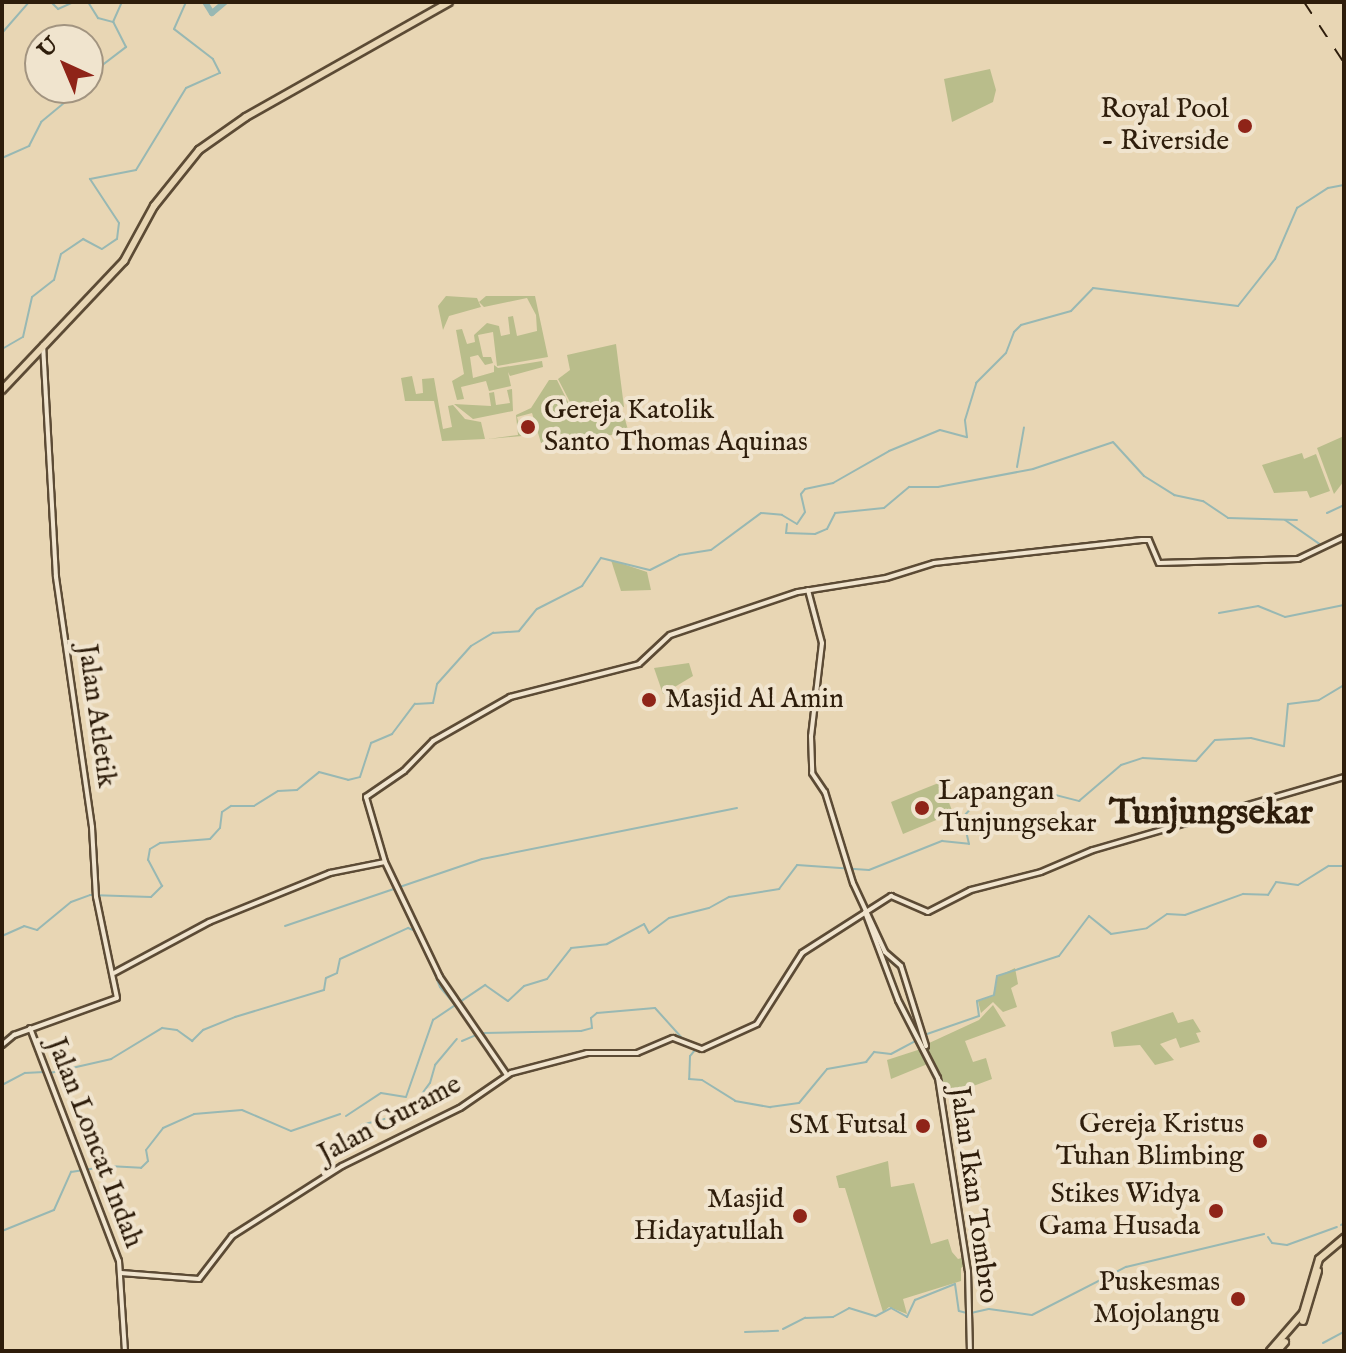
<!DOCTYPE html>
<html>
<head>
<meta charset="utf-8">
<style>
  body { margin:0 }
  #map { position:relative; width:1346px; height:1353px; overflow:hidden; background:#e8d6b4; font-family:"IM FELL English",serif }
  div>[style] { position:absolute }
  .green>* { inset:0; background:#b9bd8b }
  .stream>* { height:2px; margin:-1px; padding:0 1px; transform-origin:1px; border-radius:1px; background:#98b8b3 }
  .river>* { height:6px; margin:-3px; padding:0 3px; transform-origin:3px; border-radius:3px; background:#98b8b3 }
  .roads { filter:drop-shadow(2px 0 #5c4b35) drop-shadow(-2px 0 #5c4b35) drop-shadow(0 2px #5c4b35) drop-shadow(0 -2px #5c4b35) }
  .tertiary>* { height:4px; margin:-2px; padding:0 2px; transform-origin:2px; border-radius:2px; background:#f0e4ce }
  .primary>* { height:6px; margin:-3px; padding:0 3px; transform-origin:3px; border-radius:3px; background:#e8d6b4 }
  .rail>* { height:2px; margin-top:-1px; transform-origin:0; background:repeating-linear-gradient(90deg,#2e1d0b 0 14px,transparent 0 28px) }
  .dots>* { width:22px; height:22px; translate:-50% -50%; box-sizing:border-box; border:4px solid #f0e4ce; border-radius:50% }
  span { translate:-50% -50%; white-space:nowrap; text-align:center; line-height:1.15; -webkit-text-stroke:8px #f0e4ce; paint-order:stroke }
  .poi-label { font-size:28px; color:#2e1d0b }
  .right { translate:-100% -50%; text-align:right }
  .left { translate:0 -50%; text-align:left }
  .street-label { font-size:28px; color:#2e1d0b }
  .district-label { font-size:36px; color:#2e1d0b; font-weight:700 }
  .frame { position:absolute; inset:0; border:4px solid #2e1d0b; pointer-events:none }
  .north { position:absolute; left:24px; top:24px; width:80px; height:80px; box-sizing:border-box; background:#f0e4ce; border:2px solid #a29480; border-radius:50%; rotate:316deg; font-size:22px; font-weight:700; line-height:32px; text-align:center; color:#2e1d0b }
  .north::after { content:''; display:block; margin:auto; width:28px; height:36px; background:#8f2418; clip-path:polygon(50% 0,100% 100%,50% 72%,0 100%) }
</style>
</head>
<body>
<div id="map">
  <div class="green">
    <div style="clip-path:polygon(990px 69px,996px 90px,993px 102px,952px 122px,944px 79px)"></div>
    <div style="clip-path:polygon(446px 296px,477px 298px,481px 307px,449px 316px,443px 330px,438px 306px)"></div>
    <div style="clip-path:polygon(486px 296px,535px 296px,548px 357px,497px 366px,493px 332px,478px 335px,483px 357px,491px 357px,493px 363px,485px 365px,478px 355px,470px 357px,473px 378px,494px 372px,494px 365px,498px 368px,542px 361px,543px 367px,510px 376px,508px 372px,511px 386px,489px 391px,486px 381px,461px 387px,464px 399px,457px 400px,452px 381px,464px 374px,456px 330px,462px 329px,467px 344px,475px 342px,474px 335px,487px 323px,499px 326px,501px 336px,510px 334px,508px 317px,513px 316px,517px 336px,537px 331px,536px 315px,527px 298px,484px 307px,479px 302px)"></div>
    <div style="clip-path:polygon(616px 344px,624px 407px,591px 411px,571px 404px,558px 379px,570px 370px,567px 355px)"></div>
    <div style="clip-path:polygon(412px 376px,416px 394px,423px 393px,422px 379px,434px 378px,443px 429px,452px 427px,448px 406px,453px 405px,465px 419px,481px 422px,485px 439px,442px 441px,434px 401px,405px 401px,401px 378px)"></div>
    <div style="clip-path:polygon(549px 380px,557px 380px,571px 408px,591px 413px,623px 412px,628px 430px,594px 440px,573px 435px,541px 443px,532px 413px,517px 417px,522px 436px,488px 439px,518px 435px,516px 415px,531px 408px)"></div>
    <div style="clip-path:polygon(512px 389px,513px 411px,473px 419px,454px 404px,491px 406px,489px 393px,494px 392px,496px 405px,510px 403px,507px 390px)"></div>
    <div style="clip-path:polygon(1344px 436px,1344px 481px,1334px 494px,1317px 448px)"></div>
    <div style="clip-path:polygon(1302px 453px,1304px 459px,1316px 454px,1330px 491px,1310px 498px,1307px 491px,1274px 493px,1262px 465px)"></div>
    <div style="clip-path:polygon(611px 560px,647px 572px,651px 590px,621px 591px)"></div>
    <div style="clip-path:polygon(689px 663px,693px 676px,663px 694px,654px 668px)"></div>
    <div style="clip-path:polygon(941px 782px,953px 813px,903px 834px,891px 802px)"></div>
    <div style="clip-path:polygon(1015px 968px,1018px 984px,1011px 988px,1017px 1007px,1003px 1012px,993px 1002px,981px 1013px,978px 1001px,993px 996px,997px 977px)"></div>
    <div style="clip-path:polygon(993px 1005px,1006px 1026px,965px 1041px,973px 1062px,986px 1058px,992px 1079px,944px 1097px,927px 1044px,979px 1020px)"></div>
    <div style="clip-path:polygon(1173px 1012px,1178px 1023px,1193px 1019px,1201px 1032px,1196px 1033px,1200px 1042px,1180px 1048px,1176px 1038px,1160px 1044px,1174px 1060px,1155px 1065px,1140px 1045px,1114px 1047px,1111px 1032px)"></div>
    <div style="clip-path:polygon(924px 1048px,930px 1063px,891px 1079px,887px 1060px)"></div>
    <div style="clip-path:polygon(888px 1161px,891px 1187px,914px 1183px,931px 1244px,948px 1239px,952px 1252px,958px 1259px,965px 1257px,966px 1265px,961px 1268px,961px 1281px,903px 1299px,907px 1314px,889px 1307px,883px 1312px,845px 1188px,839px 1188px,836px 1176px)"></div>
  </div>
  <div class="stream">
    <div style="left:51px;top:2px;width:10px;rotate:45deg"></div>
    <div style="left:58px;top:9px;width:17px;rotate:-24deg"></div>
    <div style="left:88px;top:2px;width:19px;rotate:58deg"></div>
    <div style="left:98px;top:18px;width:16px;rotate:15deg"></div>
    <div style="left:2px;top:33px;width:41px;rotate:-48.9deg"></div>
    <div style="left:88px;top:76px;width:48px;rotate:-37.3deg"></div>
    <div style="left:126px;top:47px;width:28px;rotate:-117deg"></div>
    <div style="left:113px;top:22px;width:22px;rotate:-66deg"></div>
    <div style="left:2px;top:158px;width:30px;rotate:-24deg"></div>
    <div style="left:29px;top:146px;width:27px;rotate:-63deg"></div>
    <div style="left:41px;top:122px;width:53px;rotate:-39.7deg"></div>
    <div style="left:2px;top:349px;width:24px;rotate:-30deg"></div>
    <div style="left:23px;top:337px;width:41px;rotate:-77.3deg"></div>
    <div style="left:32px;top:297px;width:28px;rotate:-38deg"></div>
    <div style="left:54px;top:280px;width:27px;rotate:-75deg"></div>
    <div style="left:61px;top:254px;width:27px;rotate:-34deg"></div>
    <div style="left:83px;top:239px;width:21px;rotate:28deg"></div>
    <div style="left:102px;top:249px;width:18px;rotate:-34deg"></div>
    <div style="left:117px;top:239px;width:16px;rotate:-83deg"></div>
    <div style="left:119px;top:223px;width:53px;rotate:-123.4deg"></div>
    <div style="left:90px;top:179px;width:47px;rotate:-11.1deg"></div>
    <div style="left:136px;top:170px;width:96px;rotate:-58.6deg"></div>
    <div style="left:186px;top:88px;width:37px;rotate:-24deg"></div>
    <div style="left:220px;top:73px;width:16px;rotate:-117deg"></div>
    <div style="left:213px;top:59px;width:49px;rotate:-142.4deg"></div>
    <div style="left:174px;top:29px;width:30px;rotate:-66deg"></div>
    <div style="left:1017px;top:467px;width:40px;rotate:-80deg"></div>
    <div style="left:1327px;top:513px;width:19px;rotate:-25deg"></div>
    <div style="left:1285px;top:520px;width:44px;rotate:34.8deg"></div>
    <div style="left:787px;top:524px;width:9px;rotate:96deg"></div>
    <div style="left:786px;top:533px;width:29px;rotate:2deg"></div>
    <div style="left:815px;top:534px;width:13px;rotate:-23deg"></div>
    <div style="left:827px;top:529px;width:18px;rotate:-63deg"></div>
    <div style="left:835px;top:513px;width:49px;rotate:-5.8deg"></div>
    <div style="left:884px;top:508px;width:33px;rotate:-40deg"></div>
    <div style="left:909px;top:487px;width:29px"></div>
    <div style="left:938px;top:487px;width:97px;rotate:-10.7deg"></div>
    <div style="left:1033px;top:469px;width:84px;rotate:-18.6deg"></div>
    <div style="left:1113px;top:442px;width:46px;rotate:47.6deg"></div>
    <div style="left:1144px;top:476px;width:36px;rotate:32deg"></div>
    <div style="left:1174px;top:495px;width:30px;rotate:12deg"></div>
    <div style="left:1203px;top:501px;width:30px;rotate:34deg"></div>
    <div style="left:1228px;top:518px;width:69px;rotate:1.7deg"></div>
    <div style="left:1219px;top:613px;width:40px;rotate:-10deg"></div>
    <div style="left:1258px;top:606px;width:29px;rotate:22deg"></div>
    <div style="left:1285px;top:617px;width:60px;rotate:-11.5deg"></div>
    <div style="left:872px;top:912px;width:1px;rotate:-45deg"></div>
    <div style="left:285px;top:926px;width:208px;rotate:-18.8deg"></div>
    <div style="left:482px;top:859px;width:260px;rotate:-11.3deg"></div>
    <div style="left:2px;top:936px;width:24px;rotate:-24deg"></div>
    <div style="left:24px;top:926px;width:14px;rotate:17deg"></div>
    <div style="left:37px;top:930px;width:44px;rotate:-39.5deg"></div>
    <div style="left:71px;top:902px;width:20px;rotate:-20deg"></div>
    <div style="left:90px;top:895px;width:61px;rotate:1.9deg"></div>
    <div style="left:151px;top:897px;width:16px;rotate:-45deg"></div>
    <div style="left:162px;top:886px;width:30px;rotate:-118deg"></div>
    <div style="left:148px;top:860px;width:11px;rotate:-80deg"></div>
    <div style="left:150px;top:849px;width:12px;rotate:-31deg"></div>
    <div style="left:160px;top:843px;width:50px;rotate:-4.6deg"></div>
    <div style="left:210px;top:839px;width:15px;rotate:-48deg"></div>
    <div style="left:220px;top:828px;width:16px;rotate:-83deg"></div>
    <div style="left:222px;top:812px;width:11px;rotate:-34deg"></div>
    <div style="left:231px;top:806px;width:23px"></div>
    <div style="left:254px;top:806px;width:28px;rotate:-32deg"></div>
    <div style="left:278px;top:791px;width:19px;rotate:-3deg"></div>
    <div style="left:297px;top:790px;width:28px;rotate:-39deg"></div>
    <div style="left:319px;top:772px;width:30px;rotate:15deg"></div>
    <div style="left:348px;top:780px;width:12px;rotate:-14deg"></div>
    <div style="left:360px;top:777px;width:36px;rotate:-72deg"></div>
    <div style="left:371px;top:743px;width:23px;rotate:-23deg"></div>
    <div style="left:392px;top:734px;width:38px;rotate:-53deg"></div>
    <div style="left:415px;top:704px;width:18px;rotate:-3deg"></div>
    <div style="left:433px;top:703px;width:19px;rotate:-78deg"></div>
    <div style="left:437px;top:684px;width:51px;rotate:-48.2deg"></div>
    <div style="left:471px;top:646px;width:26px;rotate:-31deg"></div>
    <div style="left:493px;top:633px;width:26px;rotate:-4deg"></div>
    <div style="left:519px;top:631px;width:28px;rotate:-51deg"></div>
    <div style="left:537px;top:609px;width:51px;rotate:-27.1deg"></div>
    <div style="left:582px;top:586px;width:34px;rotate:-56deg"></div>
    <div style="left:601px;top:558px;width:50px;rotate:13.8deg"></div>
    <div style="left:650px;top:570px;width:33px;rotate:-27deg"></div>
    <div style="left:679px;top:555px;width:32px;rotate:-9deg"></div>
    <div style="left:711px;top:550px;width:62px;rotate:-36.5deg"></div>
    <div style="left:761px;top:513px;width:21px;rotate:5deg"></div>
    <div style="left:782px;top:515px;width:17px;rotate:31deg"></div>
    <div style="left:797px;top:524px;width:14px;rotate:-56deg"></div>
    <div style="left:805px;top:512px;width:18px;rotate:-103deg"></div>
    <div style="left:801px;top:494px;width:6px;rotate:-51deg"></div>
    <div style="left:805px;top:489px;width:29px;rotate:-12deg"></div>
    <div style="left:833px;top:483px;width:64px;rotate:-29.7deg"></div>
    <div style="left:889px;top:451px;width:55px;rotate:-22.4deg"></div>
    <div style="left:940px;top:430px;width:28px;rotate:15deg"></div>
    <div style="left:967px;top:437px;width:17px;rotate:-97deg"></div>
    <div style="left:965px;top:420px;width:39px;rotate:-73deg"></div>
    <div style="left:976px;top:383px;width:42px;rotate:-45deg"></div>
    <div style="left:1006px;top:353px;width:22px;rotate:-69deg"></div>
    <div style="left:1014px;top:332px;width:10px;rotate:-45deg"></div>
    <div style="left:1021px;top:325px;width:52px;rotate:-15.6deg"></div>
    <div style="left:1071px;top:311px;width:32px;rotate:-46deg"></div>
    <div style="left:1093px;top:288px;width:146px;rotate:7.1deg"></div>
    <div style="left:1238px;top:306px;width:60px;rotate:-51.8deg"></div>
    <div style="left:1275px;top:259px;width:56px;rotate:-66.7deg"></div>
    <div style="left:1297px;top:208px;width:37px;rotate:-33deg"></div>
    <div style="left:1328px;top:188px;width:16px;rotate:-11deg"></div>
    <div style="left:424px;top:948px;width:42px;rotate:67.7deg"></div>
    <div style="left:440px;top:987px;width:23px;rotate:50deg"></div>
    <div style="left:799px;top:961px;width:21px;rotate:-41deg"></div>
    <div style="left:484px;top:1033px;width:97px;rotate:-1.2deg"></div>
    <div style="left:581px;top:1031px;width:11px;rotate:-15deg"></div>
    <div style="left:592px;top:1028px;width:10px;rotate:-96deg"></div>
    <div style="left:591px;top:1018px;width:8px;rotate:-40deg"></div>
    <div style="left:597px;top:1013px;width:58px;rotate:-4.9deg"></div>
    <div style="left:655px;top:1008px;width:40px;rotate:48deg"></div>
    <div style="left:682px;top:1038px;width:18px;rotate:22deg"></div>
    <div style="left:699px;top:1045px;width:14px;rotate:129deg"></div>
    <div style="left:690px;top:1056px;width:23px;rotate:92deg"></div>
    <div style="left:689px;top:1079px;width:13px;rotate:4deg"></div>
    <div style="left:702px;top:1080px;width:39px;rotate:32deg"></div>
    <div style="left:735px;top:1101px;width:36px;rotate:10deg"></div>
    <div style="left:770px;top:1107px;width:29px;rotate:-8deg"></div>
    <div style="left:799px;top:1103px;width:44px;rotate:-50.5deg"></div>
    <div style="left:827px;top:1069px;width:40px;rotate:-10deg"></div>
    <div style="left:866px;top:1062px;width:13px;rotate:-51deg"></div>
    <div style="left:874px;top:1052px;width:17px;rotate:7deg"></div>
    <div style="left:891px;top:1054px;width:30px;rotate:-28deg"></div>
    <div style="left:927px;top:1034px;width:55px;rotate:-19.1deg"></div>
    <div style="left:979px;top:1016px;width:15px;rotate:-98deg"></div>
    <div style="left:977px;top:1001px;width:18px;rotate:-19deg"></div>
    <div style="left:994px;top:995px;width:19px;rotate:-81deg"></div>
    <div style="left:997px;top:976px;width:65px;rotate:-17.9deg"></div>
    <div style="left:1059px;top:956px;width:50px;rotate:-53.1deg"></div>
    <div style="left:1089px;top:916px;width:28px;rotate:39deg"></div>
    <div style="left:1111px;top:934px;width:36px;rotate:-9deg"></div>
    <div style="left:1147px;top:928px;width:24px;rotate:-35deg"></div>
    <div style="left:1167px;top:914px;width:18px;rotate:3deg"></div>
    <div style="left:1185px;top:915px;width:62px;rotate:-19.9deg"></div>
    <div style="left:1243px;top:894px;width:25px;rotate:2deg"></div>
    <div style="left:1268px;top:895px;width:15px;rotate:-58deg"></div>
    <div style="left:1276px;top:882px;width:22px;rotate:8deg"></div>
    <div style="left:1298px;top:885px;width:36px;rotate:-32deg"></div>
    <div style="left:1329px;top:866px;width:15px"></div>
    <div style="left:462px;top:1041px;width:15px;rotate:-23deg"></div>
    <div style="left:50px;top:1073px;width:63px;rotate:-12.9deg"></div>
    <div style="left:111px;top:1059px;width:60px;rotate:-31.3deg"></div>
    <div style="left:162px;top:1028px;width:15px;rotate:8deg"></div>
    <div style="left:177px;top:1030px;width:19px;rotate:36deg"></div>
    <div style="left:192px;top:1041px;width:16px;rotate:-45deg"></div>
    <div style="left:203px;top:1030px;width:35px;rotate:-22deg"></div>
    <div style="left:235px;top:1017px;width:93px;rotate:-16.9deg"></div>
    <div style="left:324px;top:990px;width:12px;rotate:-81deg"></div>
    <div style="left:326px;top:978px;width:12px;rotate:-24deg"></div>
    <div style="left:337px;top:973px;width:14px;rotate:-78deg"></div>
    <div style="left:340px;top:959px;width:75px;rotate:-24.5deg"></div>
    <div style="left:408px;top:928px;width:9px;rotate:21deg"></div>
    <div style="left:2px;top:1085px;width:26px;rotate:-28deg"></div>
    <div style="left:25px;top:1073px;width:19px;rotate:-3deg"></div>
    <div style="left:346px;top:1116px;width:42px;rotate:-33.3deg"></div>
    <div style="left:381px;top:1093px;width:25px;rotate:9deg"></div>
    <div style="left:406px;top:1097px;width:82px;rotate:-70.7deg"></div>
    <div style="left:433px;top:1020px;width:63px;rotate:-33.9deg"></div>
    <div style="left:485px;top:985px;width:28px;rotate:35deg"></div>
    <div style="left:508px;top:1001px;width:22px;rotate:-43deg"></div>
    <div style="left:524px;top:986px;width:24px;rotate:-17deg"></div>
    <div style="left:547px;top:979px;width:39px;rotate:-52deg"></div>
    <div style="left:571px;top:948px;width:36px;rotate:-6deg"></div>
    <div style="left:607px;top:944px;width:42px;rotate:-28.4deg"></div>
    <div style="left:644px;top:924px;width:10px;rotate:61deg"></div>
    <div style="left:649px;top:933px;width:25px;rotate:-37deg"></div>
    <div style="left:669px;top:918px;width:41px;rotate:-14deg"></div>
    <div style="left:709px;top:908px;width:23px;rotate:-29deg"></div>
    <div style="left:729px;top:897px;width:51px;rotate:-9.1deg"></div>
    <div style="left:779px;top:889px;width:30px;rotate:-53deg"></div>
    <div style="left:797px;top:865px;width:72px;rotate:4deg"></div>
    <div style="left:869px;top:870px;width:79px;rotate:-21.7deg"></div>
    <div style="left:942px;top:841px;width:27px;rotate:6deg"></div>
    <div style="left:969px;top:844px;width:28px;rotate:-103deg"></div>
    <div style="left:963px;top:817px;width:19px;rotate:-47deg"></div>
    <div style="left:976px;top:803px;width:28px;rotate:-21deg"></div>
    <div style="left:1002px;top:793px;width:30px;rotate:-8deg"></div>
    <div style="left:1032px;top:789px;width:49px;rotate:14.3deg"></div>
    <div style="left:1079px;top:801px;width:55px;rotate:-40.6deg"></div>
    <div style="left:1121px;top:765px;width:23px;rotate:-18deg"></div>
    <div style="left:1143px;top:758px;width:53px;rotate:3.2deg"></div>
    <div style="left:1196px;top:761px;width:28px;rotate:-48deg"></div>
    <div style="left:1215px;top:740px;width:36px;rotate:-3deg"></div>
    <div style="left:1251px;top:738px;width:34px;rotate:14deg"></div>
    <div style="left:1284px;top:746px;width:42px;rotate:-84.6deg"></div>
    <div style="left:1288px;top:704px;width:31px;rotate:-7deg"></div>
    <div style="left:1319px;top:700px;width:29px;rotate:-31deg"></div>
    <div style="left:361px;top:1125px;width:49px;rotate:-14.3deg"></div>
    <div style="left:408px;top:1113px;width:37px;rotate:-54deg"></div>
    <div style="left:430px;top:1083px;width:19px;rotate:-74deg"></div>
    <div style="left:435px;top:1065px;width:34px;rotate:-50deg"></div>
    <div style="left:1341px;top:1225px;width:4px;rotate:-34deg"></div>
    <div style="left:2px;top:1231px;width:56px;rotate:-22deg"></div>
    <div style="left:54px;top:1210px;width:42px;rotate:-65.9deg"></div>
    <div style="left:71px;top:1172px;width:37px;rotate:-9deg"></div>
    <div style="left:108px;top:1166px;width:33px;rotate:3deg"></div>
    <div style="left:141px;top:1168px;width:10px;rotate:-45deg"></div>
    <div style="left:148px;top:1161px;width:11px;rotate:-100deg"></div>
    <div style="left:146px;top:1150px;width:28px;rotate:-52deg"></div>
    <div style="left:163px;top:1128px;width:34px;rotate:-24deg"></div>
    <div style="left:194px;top:1114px;width:48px;rotate:-4.8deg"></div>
    <div style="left:242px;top:1110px;width:53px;rotate:23.2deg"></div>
    <div style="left:291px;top:1131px;width:52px;rotate:-19.1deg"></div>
    <div style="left:1268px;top:1237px;width:7px;rotate:56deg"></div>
    <div style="left:1272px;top:1243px;width:15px;rotate:8deg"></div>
    <div style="left:1287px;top:1245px;width:53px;rotate:-19.8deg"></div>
    <div style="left:971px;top:1313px;width:18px;rotate:-13deg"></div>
    <div style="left:989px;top:1309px;width:43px;rotate:7.9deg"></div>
    <div style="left:1032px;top:1315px;width:106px;rotate:-27.1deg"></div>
    <div style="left:1126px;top:1267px;width:142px;rotate:-13.4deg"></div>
    <div style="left:783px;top:1329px;width:25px;rotate:-27deg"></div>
    <div style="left:805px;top:1318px;width:28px;rotate:-2deg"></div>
    <div style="left:833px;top:1317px;width:18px;rotate:-29deg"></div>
    <div style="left:849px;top:1308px;width:28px;rotate:17deg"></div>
    <div style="left:876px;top:1316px;width:17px;rotate:-28deg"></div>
    <div style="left:891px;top:1308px;width:18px;rotate:29deg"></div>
    <div style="left:907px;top:1317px;width:19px;rotate:-65deg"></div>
    <div style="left:915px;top:1300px;width:43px;rotate:-21.8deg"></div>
    <div style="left:955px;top:1284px;width:27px;rotate:82deg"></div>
    <div style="left:959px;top:1311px;width:8px;rotate:14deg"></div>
    <div style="left:745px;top:1332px;width:33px;rotate:-2deg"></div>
    <div style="left:1323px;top:1343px;width:24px;rotate:-28deg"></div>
  </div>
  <div class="river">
    <div style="left:205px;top:2px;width:13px;rotate:58deg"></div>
    <div style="left:212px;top:13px;width:17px;rotate:-40deg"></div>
  </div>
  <div class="roads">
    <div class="tertiary">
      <div style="left:808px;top:590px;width:55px;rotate:75.2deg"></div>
      <div style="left:822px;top:643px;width:94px;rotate:96.7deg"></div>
      <div style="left:811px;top:736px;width:37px;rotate:88deg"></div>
      <div style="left:812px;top:773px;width:23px;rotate:56deg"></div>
      <div style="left:825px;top:792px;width:95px;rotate:72.9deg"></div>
      <div style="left:853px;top:883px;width:76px;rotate:65.1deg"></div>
      <div style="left:885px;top:952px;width:21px;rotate:41deg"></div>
      <div style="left:901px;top:966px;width:84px;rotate:72.6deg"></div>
      <div style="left:865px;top:912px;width:94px;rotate:69.4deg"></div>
      <div style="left:898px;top:1000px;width:88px;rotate:62.9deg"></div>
      <div style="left:938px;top:1078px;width:195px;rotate:81.2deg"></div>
      <div style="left:968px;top:1271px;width:80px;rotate:88.6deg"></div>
      <div style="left:114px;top:973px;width:108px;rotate:-28.2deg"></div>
      <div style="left:209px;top:922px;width:131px;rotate:-22deg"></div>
      <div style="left:330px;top:873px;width:56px;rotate:-11.3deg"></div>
      <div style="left:30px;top:1028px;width:249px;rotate:69.1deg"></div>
      <div style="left:119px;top:1261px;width:90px;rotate:86.2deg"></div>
      <div style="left:2px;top:1045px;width:16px;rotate:-40deg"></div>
      <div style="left:14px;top:1035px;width:109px;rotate:-19.8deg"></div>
      <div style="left:117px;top:998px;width:103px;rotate:-101.7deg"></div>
      <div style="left:96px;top:897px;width:70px;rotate:-93.3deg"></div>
      <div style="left:92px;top:827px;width:253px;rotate:-98.2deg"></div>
      <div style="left:56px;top:577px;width:232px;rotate:-93.2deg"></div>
      <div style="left:507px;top:1075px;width:119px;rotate:-124.4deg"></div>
      <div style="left:440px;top:977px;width:127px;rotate:-115.6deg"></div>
      <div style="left:385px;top:862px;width:68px;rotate:-106.3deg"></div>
      <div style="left:366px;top:797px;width:46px;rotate:-34.4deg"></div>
      <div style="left:404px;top:771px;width:42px;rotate:-46deg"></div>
      <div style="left:433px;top:741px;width:89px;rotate:-29.7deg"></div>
      <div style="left:510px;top:697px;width:133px;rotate:-14.3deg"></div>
      <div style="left:639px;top:664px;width:42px;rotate:-43.1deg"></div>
      <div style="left:670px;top:635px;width:135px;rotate:-18.6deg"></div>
      <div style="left:798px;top:592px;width:89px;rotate:-9deg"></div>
      <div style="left:886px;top:578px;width:50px;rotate:-17.4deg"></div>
      <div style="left:934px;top:563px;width:209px;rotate:-6.3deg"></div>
      <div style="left:1142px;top:540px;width:7px"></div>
      <div style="left:1149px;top:540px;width:25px;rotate:67deg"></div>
      <div style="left:1159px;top:563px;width:139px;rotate:-1.6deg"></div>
      <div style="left:1298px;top:559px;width:51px;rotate:-25.6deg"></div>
      <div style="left:121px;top:1273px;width:78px;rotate:4.4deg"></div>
      <div style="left:199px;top:1279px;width:54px;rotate:-52.5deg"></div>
      <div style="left:232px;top:1236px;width:130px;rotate:-32.5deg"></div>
      <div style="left:342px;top:1166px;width:131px;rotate:-26.2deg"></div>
      <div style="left:460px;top:1108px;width:62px;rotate:-34.5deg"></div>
      <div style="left:511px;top:1073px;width:79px;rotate:-14.7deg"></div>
      <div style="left:587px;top:1053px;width:50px"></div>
      <div style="left:637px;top:1053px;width:39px;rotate:-23deg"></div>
      <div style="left:673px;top:1038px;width:31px;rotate:21deg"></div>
      <div style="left:702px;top:1049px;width:60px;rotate:-24.4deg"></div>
      <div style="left:757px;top:1024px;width:84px;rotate:-57.6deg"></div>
      <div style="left:802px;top:953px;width:106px;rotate:-32.6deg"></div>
      <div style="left:891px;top:896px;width:40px;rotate:23.4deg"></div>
      <div style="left:928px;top:912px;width:48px;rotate:-27.1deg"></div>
      <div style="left:971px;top:890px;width:72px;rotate:-14.4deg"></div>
      <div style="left:1041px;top:872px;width:56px;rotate:-22.9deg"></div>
      <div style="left:1093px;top:850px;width:261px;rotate:-16.2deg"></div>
    </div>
    <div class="primary">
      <div style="left:2px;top:390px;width:178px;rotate:-46.6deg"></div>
      <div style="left:124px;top:261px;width:63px;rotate:-61.4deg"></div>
      <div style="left:154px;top:206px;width:72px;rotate:-51.2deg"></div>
      <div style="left:199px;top:150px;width:57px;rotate:-35.1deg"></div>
      <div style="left:246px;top:117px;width:233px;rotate:-29.5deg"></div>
      <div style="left:1303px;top:1321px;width:52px;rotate:-73.3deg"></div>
      <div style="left:1270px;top:1351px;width:50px;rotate:-49deg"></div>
      <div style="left:1303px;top:1313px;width:56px;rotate:-73.5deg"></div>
      <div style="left:1319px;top:1259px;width:33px;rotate:-40deg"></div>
      <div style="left:1277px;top:1351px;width:12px;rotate:-48deg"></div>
    </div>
  </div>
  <div class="rail">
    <div style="left:1304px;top:2px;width:73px;rotate:56.7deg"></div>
  </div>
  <div class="dots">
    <div style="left:1245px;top:126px;background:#8f2418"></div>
    <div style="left:528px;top:427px;background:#8f2418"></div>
    <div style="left:649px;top:700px;background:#8f2418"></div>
    <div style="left:922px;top:808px;background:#8f2418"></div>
    <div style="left:923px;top:1126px;background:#8f2418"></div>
    <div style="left:1260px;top:1141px;background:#8f2418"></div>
    <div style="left:1216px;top:1211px;background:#8f2418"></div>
    <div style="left:800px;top:1216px;background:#8f2418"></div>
    <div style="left:1238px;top:1299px;background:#8f2418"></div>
  </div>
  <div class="poi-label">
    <span class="right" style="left:1229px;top:126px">Royal Pool<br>- Riverside</span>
    <span class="left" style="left:544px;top:427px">Gereja Katolik<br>Santo Thomas Aquinas</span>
    <span class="left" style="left:665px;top:700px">Masjid Al Amin</span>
    <span class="left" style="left:938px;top:808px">Lapangan<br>Tunjungsekar</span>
    <span class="right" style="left:1244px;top:1141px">Gereja Kristus<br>Tuhan Blimbing</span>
    <span class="right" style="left:907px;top:1126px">SM Futsal</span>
    <span class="right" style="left:1200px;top:1211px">Stikes Widya<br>Gama Husada</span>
    <span class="right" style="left:784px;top:1216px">Masjid<br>Hidayatullah</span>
    <span class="right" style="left:1220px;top:1299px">Puskesmas<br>Mojolangu</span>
  </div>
  <div class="street-label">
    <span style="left:96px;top:716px;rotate:82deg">Jalan Atletik</span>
    <span style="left:390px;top:1120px;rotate:-28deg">Jalan Gurame</span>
    <span style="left:94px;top:1143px;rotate:69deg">Jalan Loncat Indah</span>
    <span style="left:973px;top:1195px;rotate:82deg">Jalan Ikan Tombro</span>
  </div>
  <div class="district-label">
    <span style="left:1211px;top:814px">Tunjungsekar</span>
  </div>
  <div class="frame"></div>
  <div class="north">U</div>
</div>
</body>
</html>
